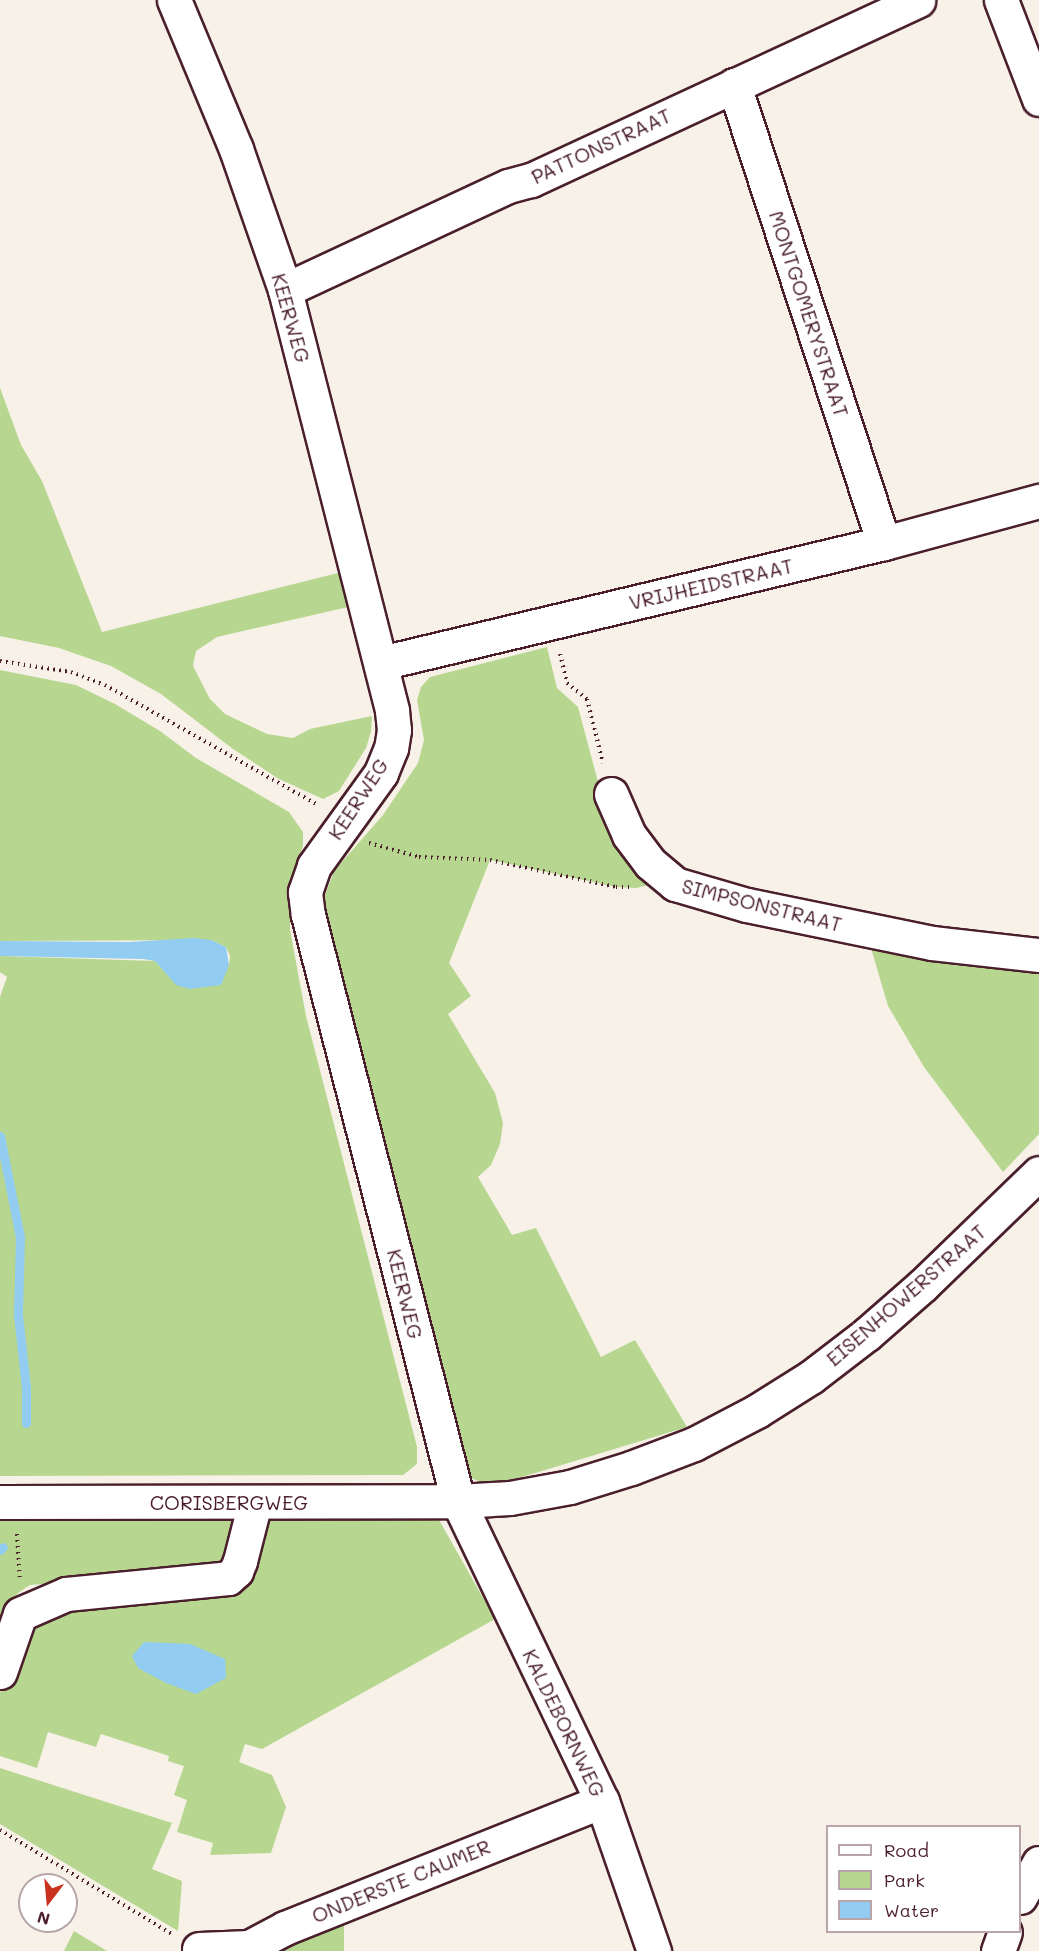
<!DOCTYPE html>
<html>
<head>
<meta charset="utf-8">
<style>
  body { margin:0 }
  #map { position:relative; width:1039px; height:1951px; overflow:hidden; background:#f7f1e8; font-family:Mali,sans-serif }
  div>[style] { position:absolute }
  .green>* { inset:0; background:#b7d790 }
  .water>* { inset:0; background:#92ccf1 }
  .stream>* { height:9px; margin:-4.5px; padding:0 4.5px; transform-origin:4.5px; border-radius:4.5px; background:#92ccf1 }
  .path>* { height:4px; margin-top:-2px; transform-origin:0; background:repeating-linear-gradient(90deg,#4a1f2b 0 1.5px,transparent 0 6px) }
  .roads { filter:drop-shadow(2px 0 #4a1f2b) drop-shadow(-2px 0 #4a1f2b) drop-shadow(0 2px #4a1f2b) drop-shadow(0 -2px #4a1f2b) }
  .minor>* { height:33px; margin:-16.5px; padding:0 16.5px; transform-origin:16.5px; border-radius:16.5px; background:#fff }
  span { translate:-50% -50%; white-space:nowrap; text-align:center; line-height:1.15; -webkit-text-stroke:6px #fff; paint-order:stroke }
  .street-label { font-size:20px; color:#4a1f2b }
  .legend { position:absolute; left:826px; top:1825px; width:195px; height:108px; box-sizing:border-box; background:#fff; border:2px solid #b7a5aa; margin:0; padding:8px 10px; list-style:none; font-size:18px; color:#4a1f2b }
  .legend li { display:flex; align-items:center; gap:12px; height:30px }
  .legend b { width:30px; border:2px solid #b7a5aa }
  .north { position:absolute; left:18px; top:1873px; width:60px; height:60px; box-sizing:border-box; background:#fff; border:2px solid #b7a5aa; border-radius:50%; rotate:196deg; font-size:16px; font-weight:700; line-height:24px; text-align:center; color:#4a1f2b }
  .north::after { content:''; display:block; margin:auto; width:21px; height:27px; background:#c8321e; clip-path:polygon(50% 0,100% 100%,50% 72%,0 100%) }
</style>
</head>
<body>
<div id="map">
  <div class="green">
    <div style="clip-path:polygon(0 388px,21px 445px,42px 481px,102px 632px,342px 572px,357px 605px,217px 637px,196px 651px,193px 666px,210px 699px,225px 714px,267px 734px,293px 738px,310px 729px,372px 716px,371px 732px,366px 748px,339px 791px,323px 799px,279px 779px,233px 749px,161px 694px,111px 666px,59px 648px,0 636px)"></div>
    <div style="clip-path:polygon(547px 647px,557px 688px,578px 707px,601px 793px,653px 884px,636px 888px,616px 887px,490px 860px,449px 963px,471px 996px,448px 1014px,495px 1093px,503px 1123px,500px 1144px,491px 1165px,478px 1177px,512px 1235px,536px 1228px,601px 1357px,635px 1340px,687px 1427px,522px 1477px,487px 1484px,465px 1476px,325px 920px,324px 898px,334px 871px,383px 815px,418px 763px,424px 740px,417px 700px,421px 687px,430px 677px)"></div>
    <div style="clip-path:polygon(0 670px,76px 685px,115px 704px,160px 731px,196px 758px,289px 812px,303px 832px,303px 845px,291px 891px,290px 930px,306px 1016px,417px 1447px,417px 1464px,403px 1475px,0 1476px,0 997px,7px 977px,0 972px,0 956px,155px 961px,177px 985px,229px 965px,230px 956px,226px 947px,211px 940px,0 941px)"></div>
    <div style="clip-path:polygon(871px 948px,988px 964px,1039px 966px,1039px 1134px,1003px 1172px,924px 1067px,888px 1006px)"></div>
    <div style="clip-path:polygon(434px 1511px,495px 1619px,262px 1749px,245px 1744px,239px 1762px,272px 1775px,286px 1807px,271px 1853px,210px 1855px,213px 1843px,177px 1832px,187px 1800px,174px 1795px,184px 1766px,168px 1761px,169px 1756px,101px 1734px,96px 1747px,48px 1732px,37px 1768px,0 1756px,0 1693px,8px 1669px,23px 1629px,53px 1610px,66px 1612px,136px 1597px,225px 1592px,269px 1513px)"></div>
    <div style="clip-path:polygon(231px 1515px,237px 1523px,223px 1562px,204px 1572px,30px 1585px,18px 1593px,11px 1603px,0 1637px,0 1520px)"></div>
    <div style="clip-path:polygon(0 1768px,172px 1823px,152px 1869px,182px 1881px,178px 1931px,0 1824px)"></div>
    <div style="clip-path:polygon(344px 1920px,344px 1951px,262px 1951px)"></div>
    <div style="clip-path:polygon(74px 1931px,107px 1951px,64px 1951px)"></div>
  </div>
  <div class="water">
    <div style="clip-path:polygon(194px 938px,211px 940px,226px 947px,229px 965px,221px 985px,190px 989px,176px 985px,155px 961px,143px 959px,0 956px,0 941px,129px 942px)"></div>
    <div style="clip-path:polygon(144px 1642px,190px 1644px,225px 1659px,226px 1678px,196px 1694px,166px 1683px,138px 1668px,132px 1656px)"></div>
  </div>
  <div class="stream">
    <div style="left:0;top:1136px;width:103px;rotate:78.8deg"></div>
    <div style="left:20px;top:1237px;width:78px;rotate:91.5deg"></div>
    <div style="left:18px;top:1315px;width:72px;rotate:83.7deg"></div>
    <div style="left:26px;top:1387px;width:36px;rotate:90deg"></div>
    <div style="left:0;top:1550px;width:4px;rotate:-45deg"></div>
  </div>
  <div class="path">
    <div style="left:560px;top:654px;width:30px;rotate:76deg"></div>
    <div style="left:567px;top:683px;width:26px;rotate:39deg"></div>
    <div style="left:587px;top:699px;width:66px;rotate:76deg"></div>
    <div style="left:0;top:661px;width:72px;rotate:8.8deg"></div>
    <div style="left:71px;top:672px;width:36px;rotate:21deg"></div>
    <div style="left:105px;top:685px;width:244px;rotate:29.4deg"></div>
    <div style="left:369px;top:843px;width:52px;rotate:15.6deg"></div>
    <div style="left:419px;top:857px;width:71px;rotate:2.4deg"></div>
    <div style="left:490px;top:860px;width:129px;rotate:12.1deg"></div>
    <div style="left:616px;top:887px;width:13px"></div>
    <div style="left:17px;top:1534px;width:46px;rotate:86.3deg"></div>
    <div style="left:0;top:1830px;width:201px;rotate:31.2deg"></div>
  </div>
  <div class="roads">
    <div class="minor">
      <div style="left:174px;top:0;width:161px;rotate:67.4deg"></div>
      <div style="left:236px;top:149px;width:149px;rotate:70.8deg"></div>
      <div style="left:285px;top:290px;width:434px;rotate:75.7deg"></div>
      <div style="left:392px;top:711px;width:19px;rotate:84deg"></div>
      <div style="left:394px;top:730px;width:18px;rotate:99deg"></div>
      <div style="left:391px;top:748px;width:27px;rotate:112deg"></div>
      <div style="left:381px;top:773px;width:115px;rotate:125.8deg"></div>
      <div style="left:314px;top:866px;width:28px;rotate:109deg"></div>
      <div style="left:305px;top:892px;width:23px;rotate:83deg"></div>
      <div style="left:308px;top:915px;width:605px;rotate:75.64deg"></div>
      <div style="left:458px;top:1501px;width:333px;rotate:64.4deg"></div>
      <div style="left:602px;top:1801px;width:159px;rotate:70.9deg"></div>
      <div style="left:1001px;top:0;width:106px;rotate:69deg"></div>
      <div style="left:734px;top:85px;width:482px;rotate:71.9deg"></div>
      <div style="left:285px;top:290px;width:246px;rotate:-25deg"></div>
      <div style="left:508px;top:186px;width:24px;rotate:-15deg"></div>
      <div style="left:531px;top:180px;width:427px;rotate:-24.9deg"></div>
      <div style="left:381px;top:663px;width:517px;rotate:-13.42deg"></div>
      <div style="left:884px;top:543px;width:161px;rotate:-15.2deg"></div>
      <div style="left:611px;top:794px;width:45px;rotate:66.3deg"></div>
      <div style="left:629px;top:835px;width:35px;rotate:53deg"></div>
      <div style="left:650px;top:863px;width:33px;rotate:40deg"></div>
      <div style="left:675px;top:884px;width:75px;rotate:16.3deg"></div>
      <div style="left:747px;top:905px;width:189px;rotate:11.6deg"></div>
      <div style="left:932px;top:943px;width:108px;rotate:6.4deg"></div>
      <div style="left:0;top:1502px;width:458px;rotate:-0.1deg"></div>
      <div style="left:458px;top:1501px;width:52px;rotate:-3.3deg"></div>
      <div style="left:510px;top:1498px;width:61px;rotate:-10.4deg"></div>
      <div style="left:570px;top:1487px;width:64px;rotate:-17.3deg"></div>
      <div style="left:631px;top:1468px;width:67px;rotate:-20.9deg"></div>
      <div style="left:694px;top:1444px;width:71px;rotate:-27.6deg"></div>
      <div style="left:757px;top:1411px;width:64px;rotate:-32.2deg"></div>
      <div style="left:811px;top:1377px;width:71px;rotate:-37.5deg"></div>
      <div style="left:867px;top:1334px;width:74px;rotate:-41.2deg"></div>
      <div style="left:923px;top:1285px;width:161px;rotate:-44deg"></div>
      <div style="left:0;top:1672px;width:61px;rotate:-71deg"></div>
      <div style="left:20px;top:1614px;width:50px;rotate:-23.5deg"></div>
      <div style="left:66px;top:1594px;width:163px;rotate:-5.6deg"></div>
      <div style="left:228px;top:1578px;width:11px;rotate:-41deg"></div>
      <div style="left:236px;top:1571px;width:11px;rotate:-68deg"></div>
      <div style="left:240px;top:1561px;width:61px;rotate:-75.7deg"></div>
      <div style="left:1020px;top:1897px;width:39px;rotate:-61deg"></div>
      <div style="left:199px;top:1949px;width:50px;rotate:-2.3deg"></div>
      <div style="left:249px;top:1947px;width:41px;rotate:-27.8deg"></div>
      <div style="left:285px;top:1928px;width:341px;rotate:-21.8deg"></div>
      <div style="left:998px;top:1951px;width:20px;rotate:-70deg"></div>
    </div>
  </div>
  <div class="street-label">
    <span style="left:601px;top:146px;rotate:-25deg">PATTONSTRAAT</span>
    <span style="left:809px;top:314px;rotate:72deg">MONTGOMERYSTRAAT</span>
    <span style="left:291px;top:318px;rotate:74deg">KEERWEG</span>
    <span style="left:711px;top:584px;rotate:-13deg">VRIJHEIDSTRAAT</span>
    <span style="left:358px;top:799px;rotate:-57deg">KEERWEG</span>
    <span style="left:762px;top:905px;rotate:14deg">SIMPSONSTRAAT</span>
    <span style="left:405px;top:1294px;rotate:76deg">KEERWEG</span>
    <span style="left:906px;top:1295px;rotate:-41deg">EISENHOWERSTRAAT</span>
    <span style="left:229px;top:1502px">CORISBERGWEG</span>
    <span style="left:564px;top:1723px;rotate:64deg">KALDEBORNWEG</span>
    <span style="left:401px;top:1881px;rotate:-22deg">ONDERSTE CAUMER</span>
  </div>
  <ul class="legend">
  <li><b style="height:8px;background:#fff"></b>Road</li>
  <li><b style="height:16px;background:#b7d790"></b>Park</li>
  <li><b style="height:16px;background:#92ccf1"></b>Water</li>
  </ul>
  <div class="north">N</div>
</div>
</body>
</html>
